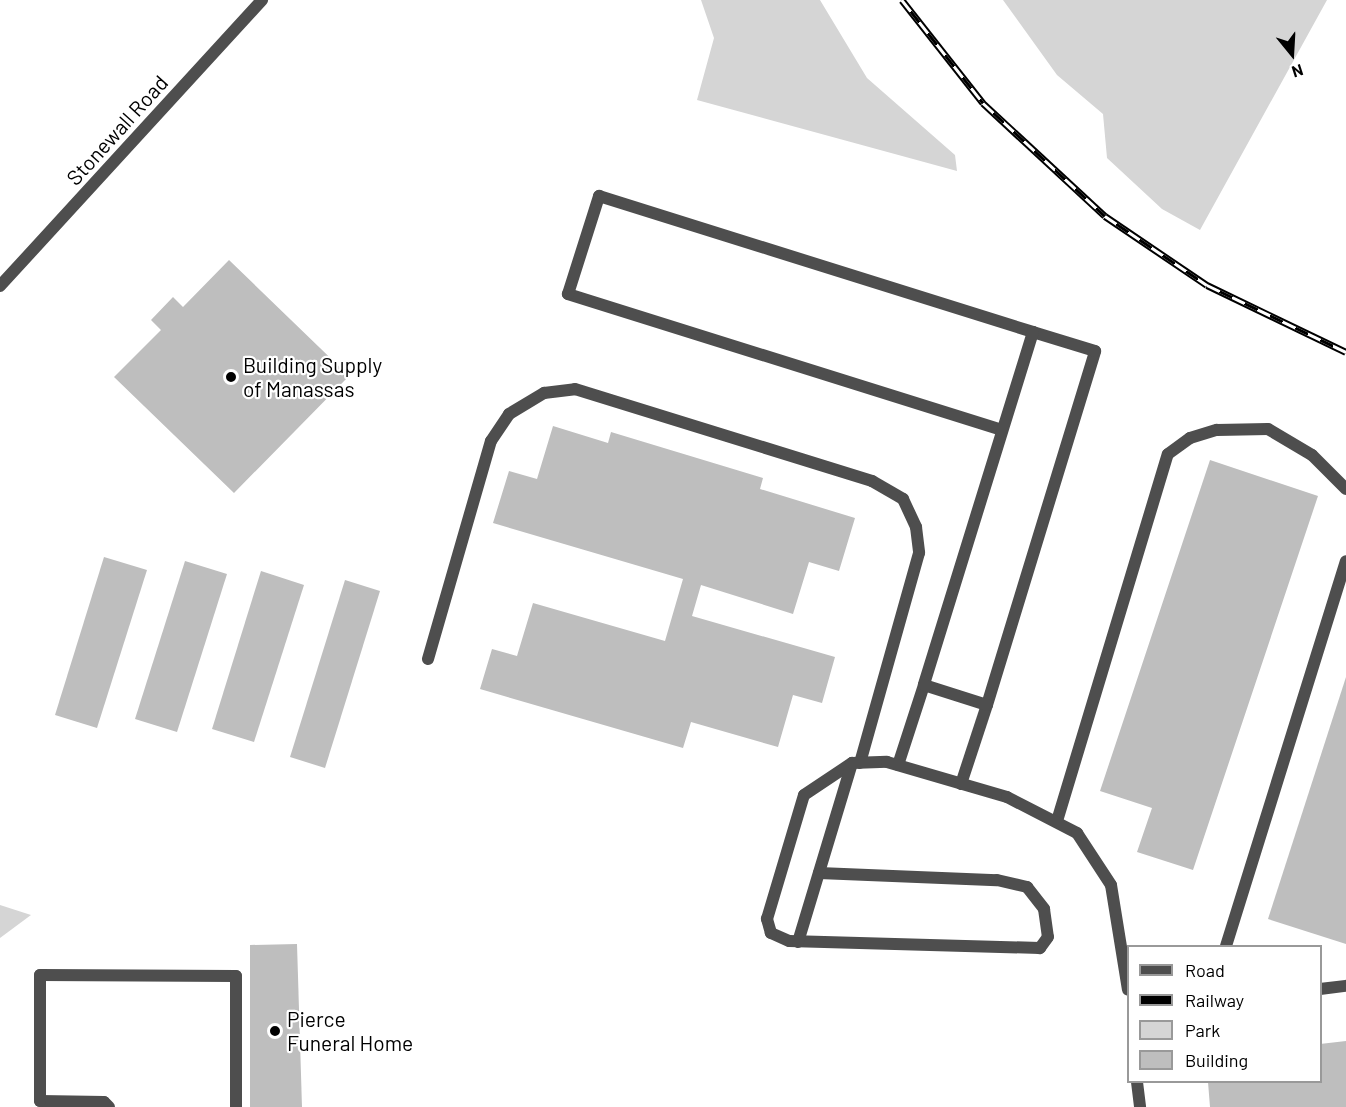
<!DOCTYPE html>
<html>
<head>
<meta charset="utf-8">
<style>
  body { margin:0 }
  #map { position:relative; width:1346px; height:1107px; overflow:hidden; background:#fff; font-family:Barlow,sans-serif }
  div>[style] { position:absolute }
  .green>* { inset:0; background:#d5d5d5 }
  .building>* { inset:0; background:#bebebe }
  .service>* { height:12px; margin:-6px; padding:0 6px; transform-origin:6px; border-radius:6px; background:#4e4e4e }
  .minor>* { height:12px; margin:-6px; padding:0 6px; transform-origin:6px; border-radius:6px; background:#4e4e4e }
  .rail>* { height:7px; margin-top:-3.5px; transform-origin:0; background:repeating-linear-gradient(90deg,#fff 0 14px,#000 0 28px); box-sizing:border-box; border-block:2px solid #000 }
  .dots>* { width:16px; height:16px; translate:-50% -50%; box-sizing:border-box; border:3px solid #fff; border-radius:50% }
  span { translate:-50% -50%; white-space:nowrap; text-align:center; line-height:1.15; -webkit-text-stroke:4.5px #fff; paint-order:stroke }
  .street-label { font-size:21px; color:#000 }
  .poi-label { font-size:21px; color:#000 }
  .left { translate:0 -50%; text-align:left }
  .legend { position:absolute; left:1127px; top:945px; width:195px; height:138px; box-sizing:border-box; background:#fff; border:2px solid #999; margin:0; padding:8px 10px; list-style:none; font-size:18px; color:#000 }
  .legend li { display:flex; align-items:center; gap:12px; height:30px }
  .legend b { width:30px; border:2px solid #999 }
  .north { position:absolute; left:1262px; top:24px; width:60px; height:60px; -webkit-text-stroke:4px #fff; paint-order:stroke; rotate:162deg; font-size:16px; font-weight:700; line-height:24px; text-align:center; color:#000 }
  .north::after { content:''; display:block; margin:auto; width:21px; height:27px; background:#000; clip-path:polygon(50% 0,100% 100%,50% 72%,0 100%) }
</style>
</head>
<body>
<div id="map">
  <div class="green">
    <div style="clip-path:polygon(701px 0,820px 0,867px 78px,955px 155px,957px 171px,697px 100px,714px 38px)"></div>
    <div style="clip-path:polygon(1003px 0,1327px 0,1200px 230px,1162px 209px,1107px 158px,1103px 114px,1057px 75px)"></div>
    <div style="clip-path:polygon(0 905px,31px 915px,0 938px)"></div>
  </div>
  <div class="building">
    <div style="clip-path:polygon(229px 260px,349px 376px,234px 493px,114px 377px,161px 330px,151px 320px,173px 297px,183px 307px)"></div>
    <div style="clip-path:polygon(553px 426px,608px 443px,611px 432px,763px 478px,760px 489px,855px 518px,839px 571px,809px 562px,793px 614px,701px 585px,692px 616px,835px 657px,822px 703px,793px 695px,778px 747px,691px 722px,683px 748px,480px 689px,492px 649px,517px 656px,533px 603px,665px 641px,683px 579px,493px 523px,509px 471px,537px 479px)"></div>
    <div style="clip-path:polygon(1210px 460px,1318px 496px,1193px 870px,1137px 852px,1152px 808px,1100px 791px)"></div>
    <div style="clip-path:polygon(104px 557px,147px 570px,97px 728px,55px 715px)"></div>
    <div style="clip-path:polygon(185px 561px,227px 574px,177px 732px,135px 719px)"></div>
    <div style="clip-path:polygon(261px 571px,304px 585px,254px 742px,212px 729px)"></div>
    <div style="clip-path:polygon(345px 580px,380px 591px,325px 768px,290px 757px)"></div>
    <div style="clip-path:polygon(1346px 677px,1346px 944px,1268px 919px)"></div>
    <div style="clip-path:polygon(297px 944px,302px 1107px,250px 1107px,250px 945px)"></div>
    <div style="clip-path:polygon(1346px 1041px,1346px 1107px,1210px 1107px,1208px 1082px,1320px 1082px,1320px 1044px)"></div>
  </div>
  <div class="service">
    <div style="left:0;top:286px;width:388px;rotate:-47.5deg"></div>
    <div style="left:1002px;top:430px;width:455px;rotate:-162.6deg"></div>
    <div style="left:568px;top:294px;width:103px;rotate:-72.4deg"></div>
    <div style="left:599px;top:196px;width:455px;rotate:17.4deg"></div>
    <div style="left:428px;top:659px;width:227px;rotate:-73.9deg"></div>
    <div style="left:491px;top:441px;width:32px;rotate:-56deg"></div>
    <div style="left:509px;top:414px;width:41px;rotate:-31deg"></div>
    <div style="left:544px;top:393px;width:31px;rotate:-7deg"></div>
    <div style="left:575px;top:389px;width:311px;rotate:17.2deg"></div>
    <div style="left:872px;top:481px;width:36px;rotate:30deg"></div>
    <div style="left:903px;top:499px;width:31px;rotate:65deg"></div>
    <div style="left:916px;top:527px;width:26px;rotate:83deg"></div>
    <div style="left:919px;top:553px;width:218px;rotate:105.7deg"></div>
    <div style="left:898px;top:765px;width:84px;rotate:-72deg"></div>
    <div style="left:961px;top:784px;width:83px;rotate:-71.8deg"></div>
    <div style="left:987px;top:705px;width:370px;rotate:-73deg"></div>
    <div style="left:1095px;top:351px;width:65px;rotate:-163deg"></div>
    <div style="left:1033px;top:332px;width:369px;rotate:107.2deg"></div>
    <div style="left:924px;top:685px;width:66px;rotate:17.6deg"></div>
    <div style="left:1057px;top:821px;width:383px;rotate:-73.2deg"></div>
    <div style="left:1168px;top:454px;width:27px;rotate:-36deg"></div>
    <div style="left:1190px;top:438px;width:28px;rotate:-17deg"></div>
    <div style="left:1217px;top:430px;width:51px;rotate:-1.1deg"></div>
    <div style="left:1268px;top:429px;width:51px;rotate:30.6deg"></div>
    <div style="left:1312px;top:455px;width:48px;rotate:45deg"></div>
    <div style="left:819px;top:873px;width:178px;rotate:2.3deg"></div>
    <div style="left:997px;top:880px;width:31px;rotate:13deg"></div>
    <div style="left:1027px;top:887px;width:28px;rotate:52deg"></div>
    <div style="left:1044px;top:909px;width:28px;rotate:82deg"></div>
    <div style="left:1048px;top:937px;width:14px;rotate:126deg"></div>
    <div style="left:1040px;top:948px;width:251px;rotate:-178.4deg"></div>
    <div style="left:789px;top:941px;width:20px;rotate:-156deg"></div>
    <div style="left:771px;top:933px;width:15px;rotate:-106deg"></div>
    <div style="left:767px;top:919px;width:129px;rotate:-73.4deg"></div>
    <div style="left:804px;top:795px;width:58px;rotate:-33.7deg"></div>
    <div style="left:798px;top:942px;width:187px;rotate:-73.2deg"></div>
    <div style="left:1226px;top:946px;width:403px;rotate:-72.7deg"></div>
    <div style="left:1320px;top:989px;width:26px;rotate:-7deg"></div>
    <div style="left:109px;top:1107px;width:7px;rotate:-135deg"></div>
    <div style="left:104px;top:1102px;width:64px;rotate:-179.1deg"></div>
    <div style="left:40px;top:1101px;width:126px;rotate:-90deg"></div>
    <div style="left:40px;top:975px;width:196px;rotate:0.3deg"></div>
    <div style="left:236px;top:976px;width:131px;rotate:90deg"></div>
  </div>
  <div class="minor">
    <div style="left:852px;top:763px;width:35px;rotate:-2deg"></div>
    <div style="left:887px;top:762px;width:125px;rotate:16.3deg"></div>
    <div style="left:1007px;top:797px;width:79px;rotate:27.2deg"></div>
    <div style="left:1077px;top:833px;width:62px;rotate:56.8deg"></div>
    <div style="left:1111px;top:885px;width:106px;rotate:80.8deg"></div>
    <div style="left:1137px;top:1082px;width:25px;rotate:83deg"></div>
  </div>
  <div class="rail">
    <div style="left:902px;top:0;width:131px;rotate:51.8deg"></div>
    <div style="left:983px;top:103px;width:166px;rotate:42.8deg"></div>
    <div style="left:1105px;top:216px;width:123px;rotate:34.1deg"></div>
    <div style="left:1207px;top:285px;width:154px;rotate:25.7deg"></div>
  </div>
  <div class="dots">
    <div style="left:231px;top:377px;background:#000"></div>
    <div style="left:275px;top:1031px;background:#000"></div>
  </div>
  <div class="street-label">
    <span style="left:117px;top:130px;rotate:-48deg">Stonewall Road</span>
  </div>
  <div class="poi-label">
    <span class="left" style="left:243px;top:377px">Building Supply<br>of Manassas</span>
    <span class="left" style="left:287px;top:1031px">Pierce<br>Funeral Home</span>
  </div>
  <ul class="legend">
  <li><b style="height:8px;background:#4e4e4e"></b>Road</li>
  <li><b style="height:8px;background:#000"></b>Railway</li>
  <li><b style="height:16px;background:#d5d5d5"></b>Park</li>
  <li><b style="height:16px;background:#bebebe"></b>Building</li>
  </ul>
  <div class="north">N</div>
</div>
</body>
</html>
